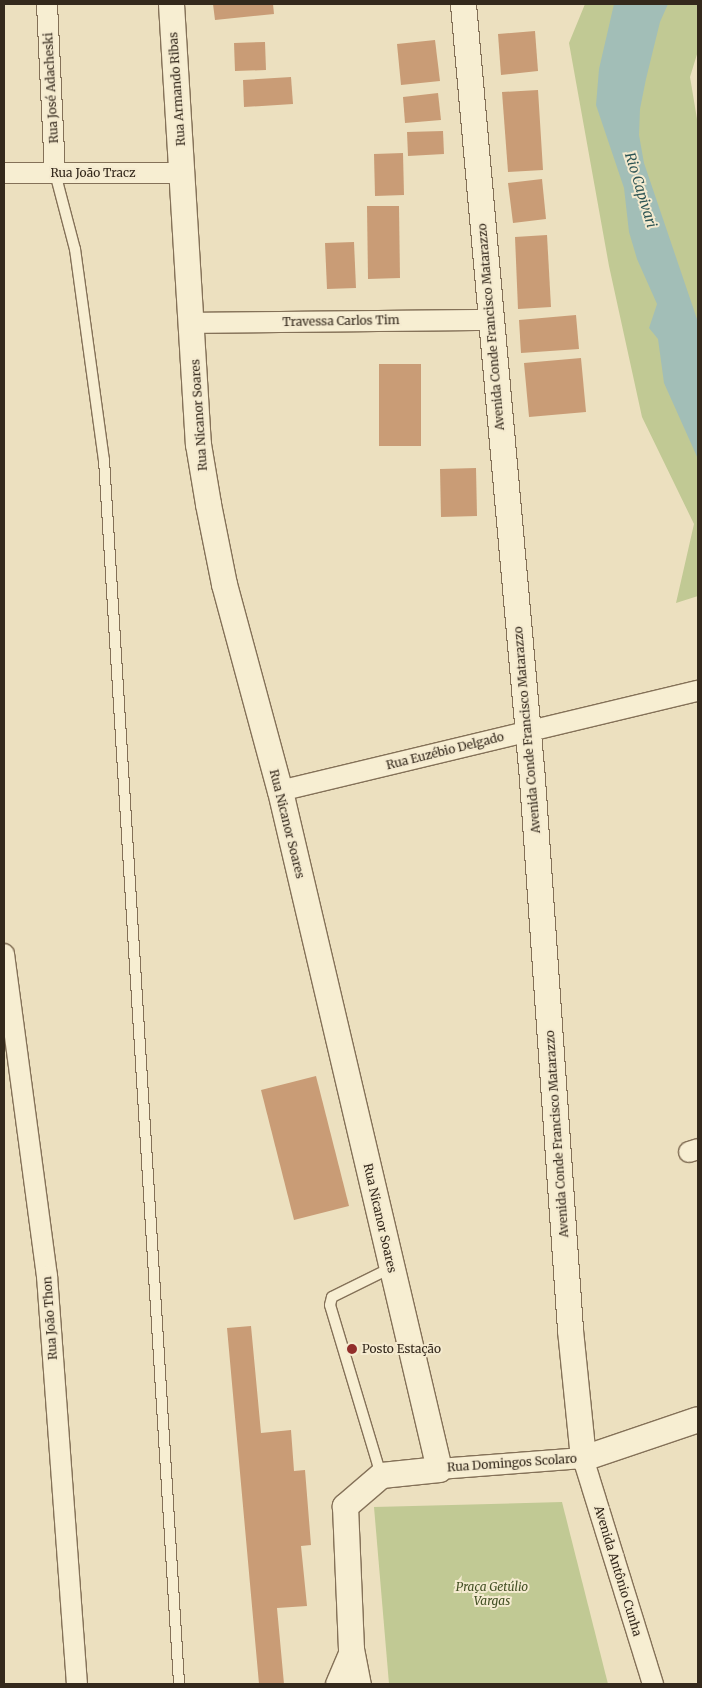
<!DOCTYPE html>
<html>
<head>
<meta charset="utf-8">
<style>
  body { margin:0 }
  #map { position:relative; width:702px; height:1688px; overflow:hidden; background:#ece0bf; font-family:Merriweather,serif }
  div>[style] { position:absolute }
  .green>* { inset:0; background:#c1c994 }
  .water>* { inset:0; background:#a2beb7 }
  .building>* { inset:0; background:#c99c76 }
  .roads { filter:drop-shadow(1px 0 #847158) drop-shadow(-1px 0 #847158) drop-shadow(0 1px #847158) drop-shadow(0 -1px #847158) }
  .service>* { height:10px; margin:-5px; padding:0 5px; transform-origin:5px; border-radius:5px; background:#f7eed2 }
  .minor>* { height:20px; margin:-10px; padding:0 10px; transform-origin:10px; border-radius:10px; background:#f7eed2 }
  .tertiary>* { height:25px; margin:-12.5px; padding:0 12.5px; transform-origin:12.5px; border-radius:12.5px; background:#f7eed2 }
  .dots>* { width:14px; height:14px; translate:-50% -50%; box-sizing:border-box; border:2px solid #f4eacf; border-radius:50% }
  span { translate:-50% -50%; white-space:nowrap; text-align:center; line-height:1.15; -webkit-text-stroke:4px #f4eacf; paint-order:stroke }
  .street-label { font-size:12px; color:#34291c }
  .poi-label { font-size:12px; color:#34291c }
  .left { translate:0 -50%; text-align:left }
  .park-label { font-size:12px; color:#435024; font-style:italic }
  .water-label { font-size:14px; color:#2c5453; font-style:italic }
  .frame { position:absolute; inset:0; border:5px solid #34291c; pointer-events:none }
</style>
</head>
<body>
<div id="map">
  <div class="green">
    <div style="clip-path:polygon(585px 4px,698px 4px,698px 51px,690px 77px,698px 125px,698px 596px,676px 603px,694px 524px,642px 417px,609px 266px,569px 43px)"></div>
    <div style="clip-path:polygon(562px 1502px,608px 1684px,389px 1684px,374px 1507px)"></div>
  </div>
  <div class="water">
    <div style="clip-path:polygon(614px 4px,668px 4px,660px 22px,646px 79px,640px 109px,639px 135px,644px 163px,698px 322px,698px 459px,664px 383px,658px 339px,649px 328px,657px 304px,637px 259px,629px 232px,624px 188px,596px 105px,599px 69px)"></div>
  </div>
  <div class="building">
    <div style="clip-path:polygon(213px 4px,273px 4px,274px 14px,215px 20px)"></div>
    <div style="clip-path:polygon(535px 31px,538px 71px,501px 75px,498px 34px)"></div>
    <div style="clip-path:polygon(435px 40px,440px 81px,401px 85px,397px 44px)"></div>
    <div style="clip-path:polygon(265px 42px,266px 70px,235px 71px,234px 43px)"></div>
    <div style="clip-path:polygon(291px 77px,293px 104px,244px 107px,243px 80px)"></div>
    <div style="clip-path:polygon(538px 90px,543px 170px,508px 172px,502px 92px)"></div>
    <div style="clip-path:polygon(438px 93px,441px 120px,405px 123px,403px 97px)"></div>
    <div style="clip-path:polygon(443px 131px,444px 154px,408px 156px,407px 132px)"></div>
    <div style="clip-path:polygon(403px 153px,404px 195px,375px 196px,374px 154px)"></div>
    <div style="clip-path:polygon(542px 179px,546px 219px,513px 223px,508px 183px)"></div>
    <div style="clip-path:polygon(367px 206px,399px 206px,400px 278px,368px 279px)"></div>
    <div style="clip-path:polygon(547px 235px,551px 307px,518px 309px,515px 237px)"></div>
    <div style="clip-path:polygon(354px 242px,356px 288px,327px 289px,325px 243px)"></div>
    <div style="clip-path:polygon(576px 315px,579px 349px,521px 353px,519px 320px)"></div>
    <div style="clip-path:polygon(581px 358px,586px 412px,529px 417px,524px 363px)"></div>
    <div style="clip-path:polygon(379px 364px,421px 364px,421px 446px,379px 446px)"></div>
    <div style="clip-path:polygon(476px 468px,477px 516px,441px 517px,440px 469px)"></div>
    <div style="clip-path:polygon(316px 1076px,349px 1206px,294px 1220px,261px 1090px)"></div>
    <div style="clip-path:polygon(251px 1326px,261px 1433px,291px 1430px,294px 1471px,305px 1470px,311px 1545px,301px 1546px,307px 1606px,277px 1608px,284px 1684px,259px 1684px,227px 1328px)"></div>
  </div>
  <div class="roads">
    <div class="service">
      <div style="left:55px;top:173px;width:79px;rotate:75.3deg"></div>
      <div style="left:75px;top:249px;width:213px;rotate:82.2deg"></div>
      <div style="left:104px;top:460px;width:1226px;rotate:86.49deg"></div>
      <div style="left:381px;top:1475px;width:177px;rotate:-106.7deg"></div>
      <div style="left:330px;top:1305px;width:8px;rotate:-76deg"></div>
      <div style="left:332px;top:1297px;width:66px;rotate:-26.2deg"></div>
    </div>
    <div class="minor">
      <div style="left:47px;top:4px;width:169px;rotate:87.3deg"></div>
      <div style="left:4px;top:173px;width:178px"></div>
      <div style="left:192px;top:323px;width:299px;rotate:-0.6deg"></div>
      <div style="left:280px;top:791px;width:430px;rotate:-13.5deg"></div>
      <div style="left:4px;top:954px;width:325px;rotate:82.4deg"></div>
      <div style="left:47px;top:1276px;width:409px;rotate:85.8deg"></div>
      <div style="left:689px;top:1152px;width:9px;rotate:-18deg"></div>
      <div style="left:439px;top:1469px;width:144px;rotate:-4.4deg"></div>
      <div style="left:583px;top:1458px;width:237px;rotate:72.8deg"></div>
      <div style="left:336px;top:1684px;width:38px;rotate:-67deg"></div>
    </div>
    <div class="tertiary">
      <div style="left:171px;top:4px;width:441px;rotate:86.5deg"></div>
      <div style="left:198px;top:444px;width:61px;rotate:80.5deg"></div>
      <div style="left:208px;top:504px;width:82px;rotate:78.7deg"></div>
      <div style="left:224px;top:584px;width:214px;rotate:74.9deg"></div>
      <div style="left:280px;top:791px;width:696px;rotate:76.8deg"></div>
      <div style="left:439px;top:1469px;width:58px;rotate:174.1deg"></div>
      <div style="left:381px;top:1475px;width:48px;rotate:139.3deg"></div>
      <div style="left:345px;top:1506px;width:143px;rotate:87.6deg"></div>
      <div style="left:351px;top:1649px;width:36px;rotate:79deg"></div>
      <div style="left:463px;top:4px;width:778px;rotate:84.91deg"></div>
      <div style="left:532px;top:779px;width:552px;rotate:86.05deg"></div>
      <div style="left:570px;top:1330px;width:129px;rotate:84.2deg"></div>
      <div style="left:583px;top:1458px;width:121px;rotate:-18.7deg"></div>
    </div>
  </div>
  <div class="dots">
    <div style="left:352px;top:1349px;background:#912d2a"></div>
  </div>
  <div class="street-label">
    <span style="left:51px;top:88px;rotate:-93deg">Rua José Adacheski</span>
    <span style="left:177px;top:89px;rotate:-94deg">Rua Armando Ribas</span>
    <span style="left:93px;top:173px">Rua João Tracz</span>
    <span style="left:341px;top:321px;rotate:-1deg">Travessa Carlos Tim</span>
    <span style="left:491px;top:327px;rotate:-95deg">Avenida Conde Francisco Matarazzo</span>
    <span style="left:199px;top:415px;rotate:-94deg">Rua Nicanor Soares</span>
    <span style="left:527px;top:730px;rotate:-95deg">Avenida Conde Francisco Matarazzo</span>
    <span style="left:445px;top:751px;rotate:-14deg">Rua Euzébio Delgado</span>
    <span style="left:287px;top:824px;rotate:76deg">Rua Nicanor Soares</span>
    <span style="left:557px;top:1134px;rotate:-94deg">Avenida Conde Francisco Matarazzo</span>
    <span style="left:380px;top:1218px;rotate:77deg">Rua Nicanor Soares</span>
    <span style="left:50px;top:1318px;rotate:-94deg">Rua João Thon</span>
    <span style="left:512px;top:1463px;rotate:-4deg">Rua Domingos Scolaro</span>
    <span style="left:618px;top:1571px;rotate:73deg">Avenida Antônio Cunha</span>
  </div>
  <div class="poi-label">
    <span class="left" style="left:362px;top:1349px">Posto Estação</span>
  </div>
  <div class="park-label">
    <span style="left:492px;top:1594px">Praça Getúlio<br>Vargas</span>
  </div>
  <div class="water-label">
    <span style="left:641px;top:190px;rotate:73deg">Rio Capivari</span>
  </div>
  <div class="frame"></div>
</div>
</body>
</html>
